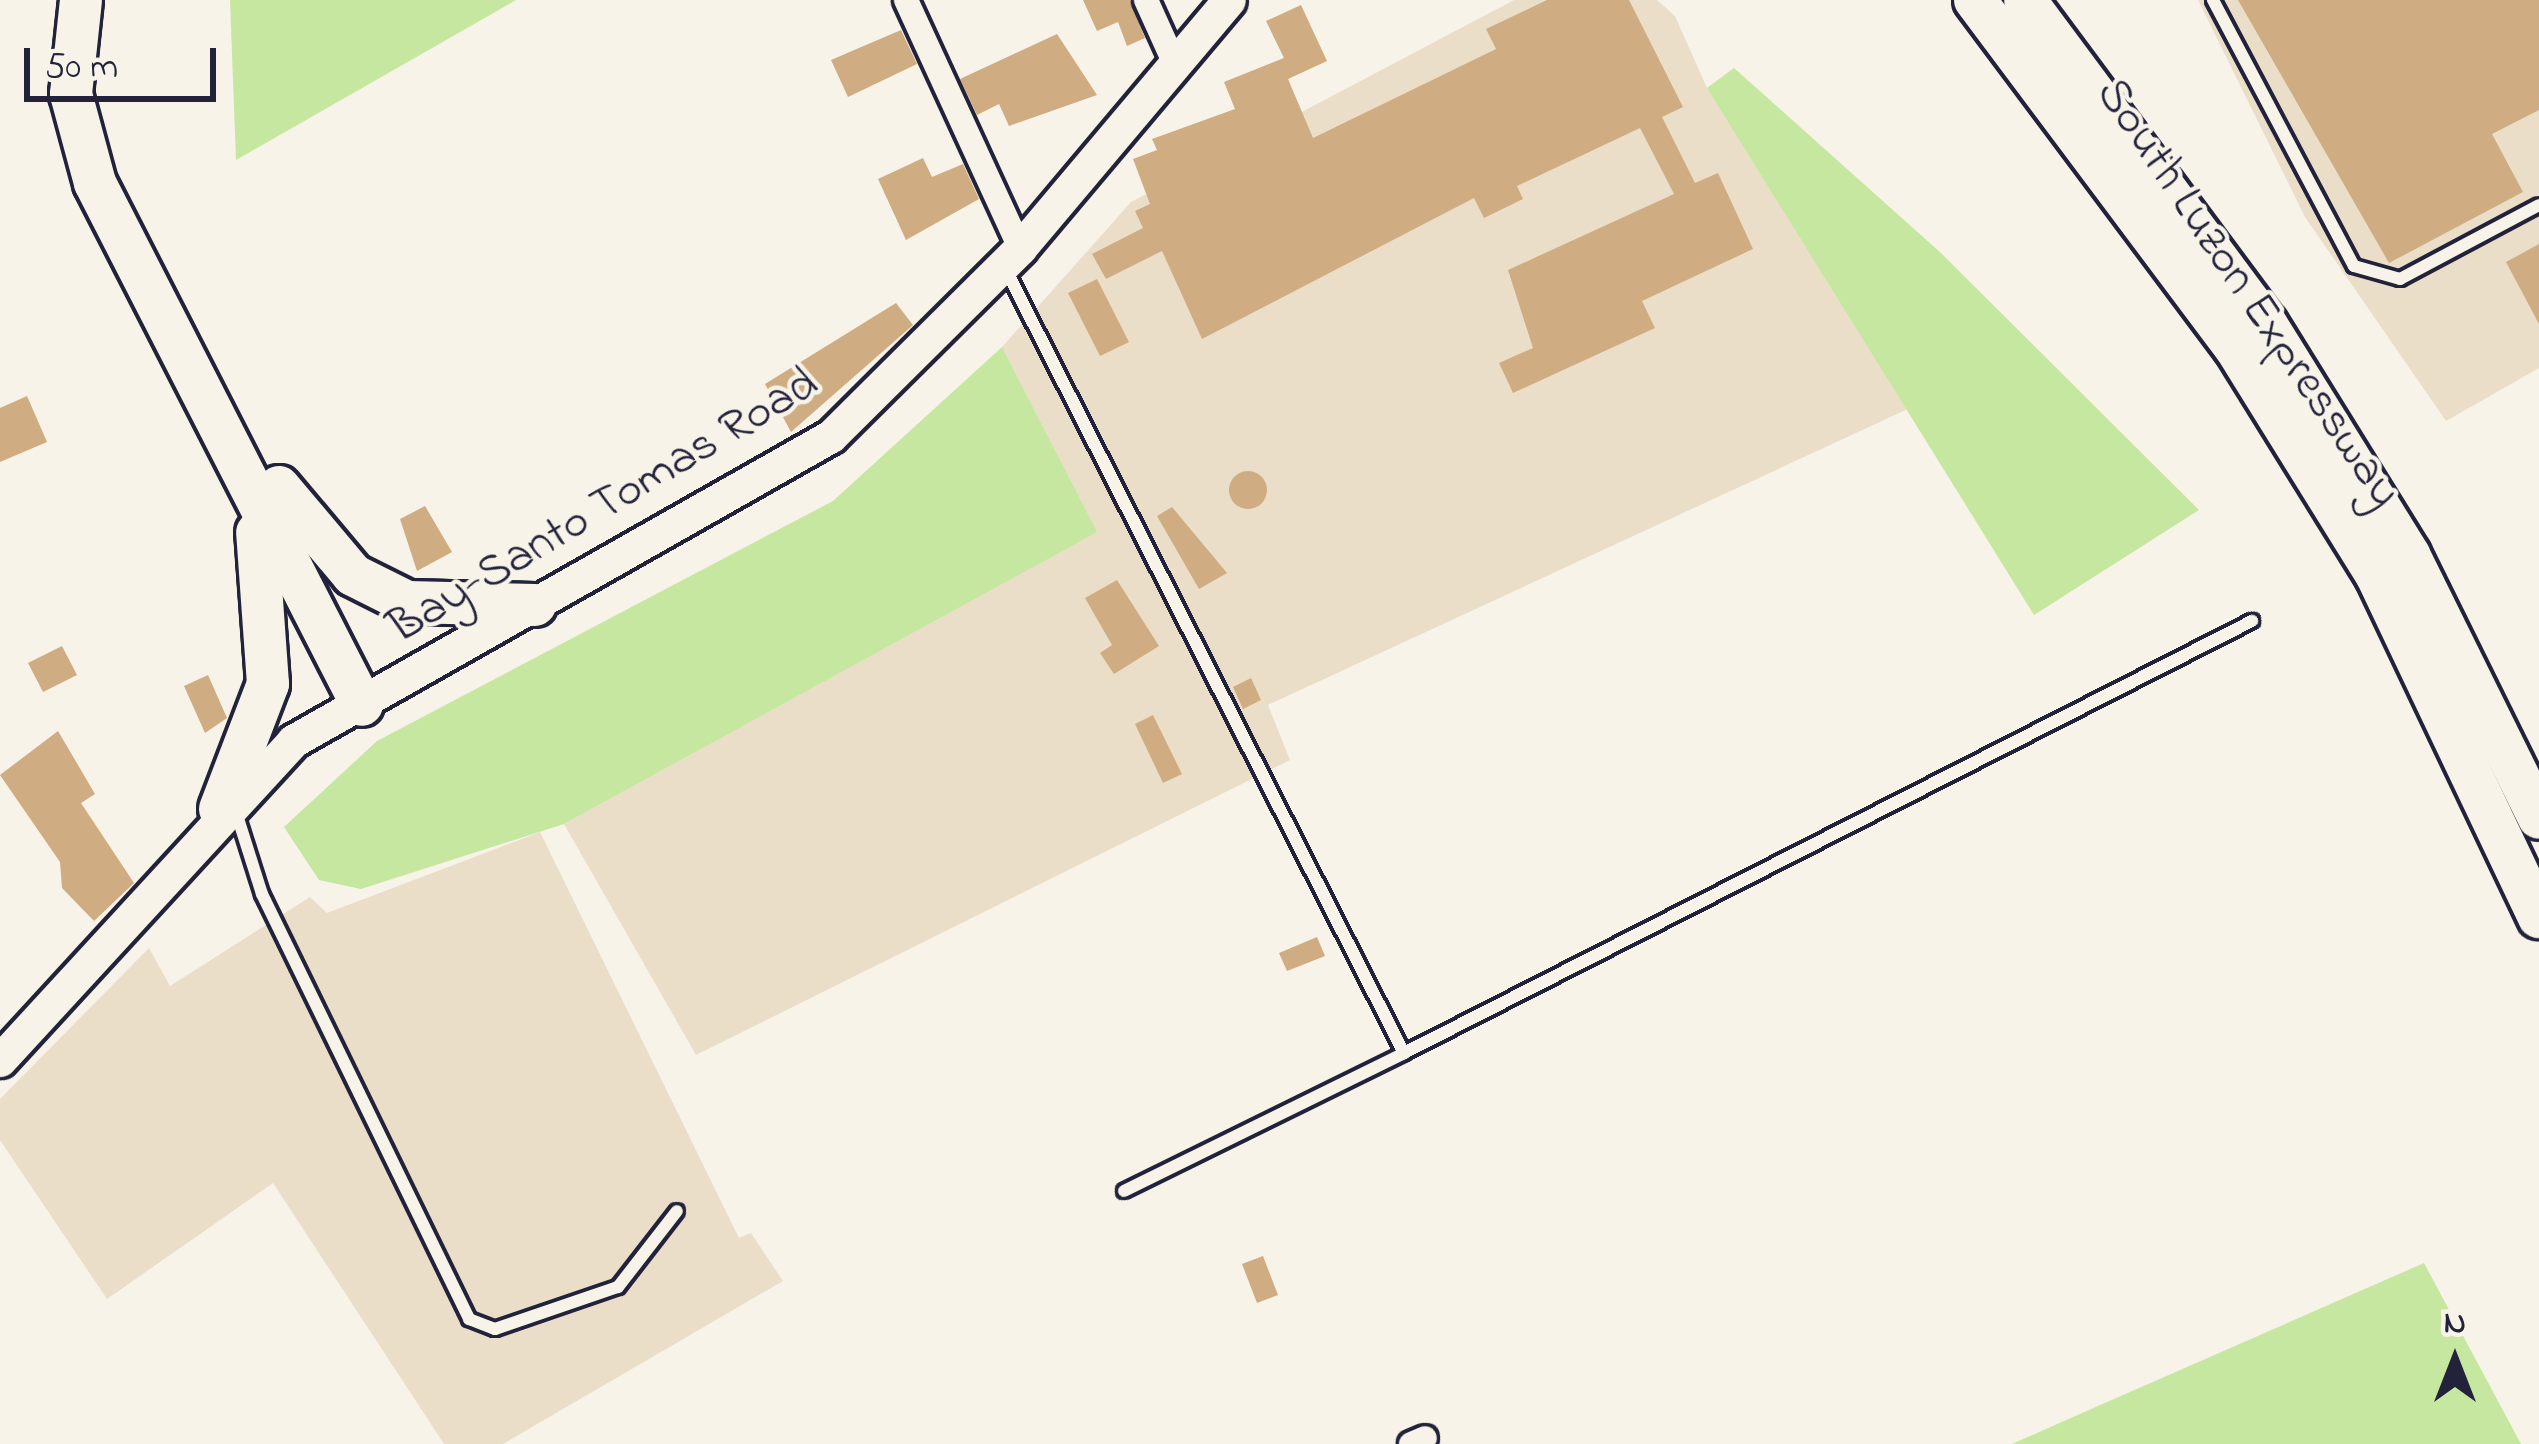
<!DOCTYPE html>
<html>
<head>
<meta charset="utf-8">
<style>
  body { margin:0 }
  #map { position:relative; width:2539px; height:1444px; overflow:hidden; background:#f7f3e8; font-family:"Indie Flower",sans-serif }
  div>[style] { position:absolute }
  .built>* { inset:0; background:#ebdec9 }
  .green>* { inset:0; background:#c6e7a0 }
  .building>* { inset:0; background:#cfac82 }
  .round { border-radius:50% }
  .roads { filter:drop-shadow(3px 0 #22223b) drop-shadow(-3px 0 #22223b) drop-shadow(0 3px #22223b) drop-shadow(0 -3px #22223b) }
  .lane>* { height:12px; margin:-6px; padding:0 6px; transform-origin:6px; border-radius:6px; background:#f7f3e8 }
  .street>* { height:24px; margin:-12px; padding:0 12px; transform-origin:12px; border-radius:12px; background:#f7f3e8 }
  .secondary>* { height:33px; margin:-16.5px; padding:0 16.5px; transform-origin:16.5px; border-radius:16.5px; background:#f7f3e8 }
  .highway>* { height:42px; margin:-21px; padding:0 21px; transform-origin:21px; border-radius:21px; background:#f7f3e8 }
  span { translate:-50% -50%; white-space:nowrap; text-align:center; line-height:1.15; -webkit-text-stroke:9px #f7f3e8; paint-order:stroke }
  .street-label { font-size:48px; color:#22223b }
  .north { position:absolute; left:2395px; top:1300px; width:120px; height:120px; -webkit-text-stroke:9px #f7f3e8; paint-order:stroke; rotate:0deg; font-size:33px; font-weight:700; line-height:48px; text-align:center; color:#22223b }
  .north::after { content:''; display:block; margin:auto; width:42px; height:54px; background:#22223b; clip-path:polygon(50% 0,100% 100%,50% 72%,0 100%) }
  .scale { position:absolute; left:24px; top:48px; width:192px; height:54px; box-sizing:border-box; border:6px solid #22223b; border-top:0; padding-left:15px; font-size:36px; line-height:42px; white-space:nowrap; color:#22223b; -webkit-text-stroke:9px #f7f3e8; paint-order:stroke }
</style>
</head>
<body>
<div id="map">
  <div class="built">
    <div style="clip-path:polygon(1514px 0,1657px 0,1675px 16px,1707px 88px,1910px 408px,1268px 705px,1290px 760px,696px 1055px,564px 824px,1096px 532px,1002px 347px,1131px 202px)"></div>
    <div style="clip-path:polygon(2198px 0,2539px 0,2539px 368px,2446px 421px,2305px 217px)"></div>
    <div style="clip-path:polygon(540px 832px,739px 1238px,751px 1233px,783px 1281px,503px 1444px,444px 1444px,273px 1183px,107px 1299px,0 1140px,0 1099px,149px 948px,170px 986px,310px 897px,327px 913px)"></div>
  </div>
  <div class="green">
    <div style="clip-path:polygon(230px 0,516px 0,236px 160px)"></div>
    <div style="clip-path:polygon(1734px 68px,1941px 253px,2199px 510px,2034px 615px,1707px 88px)"></div>
    <div style="clip-path:polygon(1002px 347px,1097px 532px,564px 824px,361px 889px,319px 880px,284px 827px,377px 741px,833px 501px)"></div>
    <div style="clip-path:polygon(2424px 1263px,2521px 1444px,2012px 1444px,2082px 1413px)"></div>
  </div>
  <div class="building">
    <div style="clip-path:polygon(1083px 0,1130px 0,1145px 38px,1127px 46px,1118px 22px,1097px 31px)"></div>
    <div style="clip-path:polygon(1547px 0,1629px 0,1683px 107px,1662px 117px,1695px 183px,1718px 173px,1753px 249px,1642px 301px,1655px 328px,1513px 393px,1499px 363px,1533px 348px,1508px 270px,1674px 194px,1640px 128px,1517px 186px,1523px 199px,1484px 218px,1474px 198px,1202px 339px,1162px 251px,1106px 279px,1092px 254px,1143px 228px,1135px 211px,1150px 204px,1133px 159px,1157px 150px,1152px 139px,1235px 109px,1224px 82px,1284px 58px,1266px 21px,1301px 5px,1327px 61px,1288px 79px,1313px 138px,1496px 49px,1486px 29px)"></div>
    <div style="clip-path:polygon(2238px 0,2539px 0,2539px 110px,2492px 134px,2523px 192px,2389px 263px)"></div>
    <div style="clip-path:polygon(901px 30px,917px 64px,848px 97px,831px 60px)"></div>
    <div style="clip-path:polygon(1057px 34px,1097px 95px,1009px 126px,999px 104px,977px 115px,960px 79px)"></div>
    <div style="clip-path:polygon(923px 158px,932px 177px,963px 164px,979px 199px,906px 240px,878px 179px)"></div>
    <div style="clip-path:polygon(2539px 244px,2539px 324px,2506px 262px)"></div>
    <div style="clip-path:polygon(1097px 279px,1129px 342px,1100px 356px,1068px 293px)"></div>
    <div style="clip-path:polygon(896px 303px,913px 325px,791px 432px,765px 384px)"></div>
    <div style="clip-path:polygon(27px 396px,47px 442px,0 462px,0 408px)"></div>
    <div class="round" style="left:1229px;top:471px;width:38px;height:38px"></div>
    <div style="clip-path:polygon(425px 506px,452px 552px,417px 571px,400px 519px)"></div>
    <div style="clip-path:polygon(1172px 507px,1227px 573px,1199px 589px,1157px 516px)"></div>
    <div style="clip-path:polygon(1117px 580px,1159px 646px,1114px 674px,1100px 653px,1112px 645px,1085px 598px)"></div>
    <div style="clip-path:polygon(62px 646px,77px 675px,43px 692px,28px 663px)"></div>
    <div style="clip-path:polygon(208px 675px,227px 718px,205px 733px,184px 686px)"></div>
    <div style="clip-path:polygon(1251px 678px,1261px 700px,1243px 709px,1233px 687px)"></div>
    <div style="clip-path:polygon(1153px 715px,1182px 774px,1163px 783px,1135px 724px)"></div>
    <div style="clip-path:polygon(58px 731px,95px 794px,81px 803px,134px 883px,94px 921px,62px 888px,60px 862px,0 775px)"></div>
    <div style="clip-path:polygon(1317px 937px,1325px 956px,1287px 971px,1279px 953px)"></div>
    <div style="clip-path:polygon(1263px 1256px,1278px 1295px,1257px 1303px,1242px 1264px)"></div>
  </div>
  <div class="roads">
    <div class="lane">
      <div style="left:2213px;top:0;width:301px;rotate:62.1deg"></div>
      <div style="left:2354px;top:266px;width:48px;rotate:15.8deg"></div>
      <div style="left:2400px;top:279px;width:157px;rotate:-28deg"></div>
      <div style="left:1004px;top:266px;width:883px;rotate:63.06deg"></div>
      <div style="left:1404px;top:1053px;width:952px;rotate:-27deg"></div>
      <div style="left:236px;top:812px;width:86px;rotate:72.4deg"></div>
      <div style="left:262px;top:894px;width:473px;rotate:64deg"></div>
      <div style="left:469px;top:1319px;width:28px;rotate:21deg"></div>
      <div style="left:495px;top:1329px;width:130px;rotate:-18.9deg"></div>
      <div style="left:618px;top:1287px;width:96px;rotate:-52.2deg"></div>
      <div style="left:1124px;top:1191px;width:312px;rotate:-26.2deg"></div>
    </div>
    <div class="street">
      <div style="left:906px;top:0;width:273px;rotate:65.3deg"></div>
      <div style="left:1146px;top:0;width:68px;rotate:65.7deg"></div>
      <div style="left:1411px;top:1444px;width:15px;rotate:-23deg"></div>
    </div>
    <div class="secondary">
      <div style="left:0;top:1060px;width:433px;rotate:-47.4deg"></div>
      <div style="left:293px;top:741px;width:618px;rotate:-29.55deg"></div>
      <div style="left:831px;top:436px;width:267px;rotate:-44.8deg"></div>
      <div style="left:1020px;top:248px;width:324px;rotate:-49.9deg"></div>
    </div>
    <div class="highway">
      <div style="left:81px;top:0;width:95px;rotate:96.1deg"></div>
      <div style="left:71px;top:94px;width:92px;rotate:74.9deg"></div>
      <div style="left:95px;top:183px;width:586px;rotate:62.91deg"></div>
      <div style="left:1975px;top:0;width:434px;rotate:53.2deg"></div>
      <div style="left:2235px;top:347px;width:267px;rotate:58.2deg"></div>
      <div style="left:2376px;top:574px;width:380px;rotate:64.6deg"></div>
      <div style="left:2025px;top:0;width:404px;rotate:53.4deg"></div>
      <div style="left:2266px;top:324px;width:272px;rotate:58.2deg"></div>
      <div style="left:2409px;top:555px;width:293px;rotate:63.7deg"></div>
      <div style="left:279px;top:487px;width:115px;rotate:49.9deg"></div>
      <div style="left:353px;top:575px;width:60px;rotate:26.6deg"></div>
      <div style="left:407px;top:602px;width:128px;rotate:1.3deg"></div>
      <div style="left:220px;top:809px;width:134px;rotate:-69deg"></div>
      <div style="left:268px;top:684px;width:152px;rotate:-94.1deg"></div>
    </div>
  </div>
  <div class="street-label">
    <span style="left:2247px;top:294px;rotate:56deg">South Luzon Expressway</span>
    <span style="left:604px;top:507px;rotate:-31deg">Bay-Santo Tomas Road</span>
  </div>
  <div class="north">N</div>
  <div class="scale">50 m</div>
</div>
</body>
</html>
